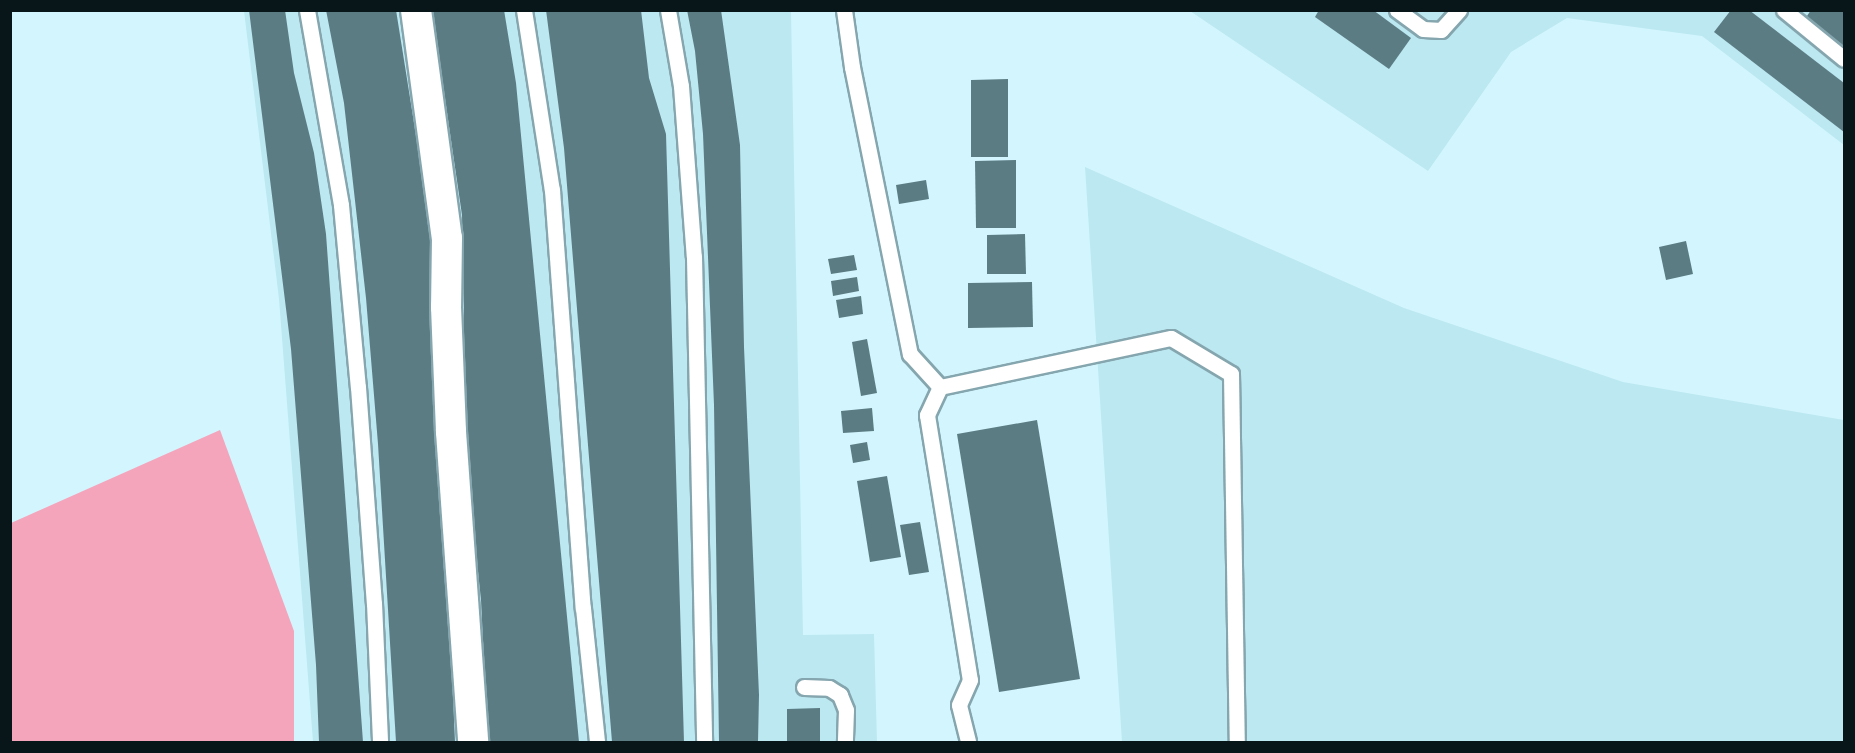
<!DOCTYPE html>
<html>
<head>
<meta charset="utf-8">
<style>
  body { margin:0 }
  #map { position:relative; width:1855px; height:753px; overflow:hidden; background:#d3f6fe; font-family:Literata,serif }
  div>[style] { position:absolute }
  .built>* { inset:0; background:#bce8f2 }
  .forest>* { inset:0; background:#f4a5bc }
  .building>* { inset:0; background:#5c7c83 }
  .roads { filter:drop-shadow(2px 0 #85a6ae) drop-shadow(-2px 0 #85a6ae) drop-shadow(0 2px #85a6ae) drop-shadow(0 -2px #85a6ae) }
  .service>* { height:15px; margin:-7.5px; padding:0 7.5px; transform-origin:7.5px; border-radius:7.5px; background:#fff }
  .minor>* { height:30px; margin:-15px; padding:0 15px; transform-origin:15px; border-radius:15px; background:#fff }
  span { translate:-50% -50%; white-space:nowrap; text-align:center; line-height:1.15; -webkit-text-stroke:6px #fff; paint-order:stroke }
  .frame { position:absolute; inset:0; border:12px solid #091619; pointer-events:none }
</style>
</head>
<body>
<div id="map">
  <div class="built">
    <div style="clip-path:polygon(244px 11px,791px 11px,803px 635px,874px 634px,877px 742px,313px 742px,279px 299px)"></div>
    <div style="clip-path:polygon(1190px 11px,1844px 11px,1844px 145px,1702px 36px,1567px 18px,1511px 52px,1428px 171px)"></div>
    <div style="clip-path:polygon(1085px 167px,1404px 308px,1623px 382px,1844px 420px,1844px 742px,1122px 742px)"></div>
  </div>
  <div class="forest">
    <div style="clip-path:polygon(220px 430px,294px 631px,294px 742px,11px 742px,11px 523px)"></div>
  </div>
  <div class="building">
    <div style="clip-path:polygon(249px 10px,285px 10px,294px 73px,314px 153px,326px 234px,363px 742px,319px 742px,316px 665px,291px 349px)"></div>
    <div style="clip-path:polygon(326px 10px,396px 10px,433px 242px,455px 742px,396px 742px,378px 444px,366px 298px,344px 103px)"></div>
    <div style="clip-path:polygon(432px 10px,504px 10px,516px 83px,579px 742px,488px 742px,481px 600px,461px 410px,464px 313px,462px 215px)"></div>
    <div style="clip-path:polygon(546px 10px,641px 10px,649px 78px,666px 134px,684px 742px,612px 742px,564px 148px)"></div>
    <div style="clip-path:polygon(687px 10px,721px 10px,740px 145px,744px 347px,759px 695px,758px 742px,719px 742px,714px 405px,703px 134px,695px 51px)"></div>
    <div style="clip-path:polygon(1319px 10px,1373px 10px,1411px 38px,1389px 69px,1315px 17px)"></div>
    <div style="clip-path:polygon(1731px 10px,1749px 10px,1844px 83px,1844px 132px,1714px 32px)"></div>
    <div style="clip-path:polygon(1811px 10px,1844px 10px,1844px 50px,1805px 19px)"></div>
    <div style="clip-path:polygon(1008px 79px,1008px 157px,971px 157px,971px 80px)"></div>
    <div style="clip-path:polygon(1016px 160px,1016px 228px,976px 228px,975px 161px)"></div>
    <div style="clip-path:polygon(926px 180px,929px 199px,899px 204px,896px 185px)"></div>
    <div style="clip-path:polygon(1025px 234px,1026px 274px,987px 274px,987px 235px)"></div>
    <div style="clip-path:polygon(1686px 241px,1693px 274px,1666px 280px,1659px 247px)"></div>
    <div style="clip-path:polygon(854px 255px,857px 270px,831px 274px,828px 259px)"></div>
    <div style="clip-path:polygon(857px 277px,859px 291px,833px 296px,831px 281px)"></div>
    <div style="clip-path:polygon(1032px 282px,1033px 327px,968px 328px,968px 283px)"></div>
    <div style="clip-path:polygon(861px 296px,863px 314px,839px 318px,836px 300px)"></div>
    <div style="clip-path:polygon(867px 339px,877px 393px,861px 396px,852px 342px)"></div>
    <div style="clip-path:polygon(872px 408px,874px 431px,843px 433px,841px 411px)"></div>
    <div style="clip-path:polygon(1037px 420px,1080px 679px,999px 692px,957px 434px)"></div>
    <div style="clip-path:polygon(867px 442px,870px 460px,853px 463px,850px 445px)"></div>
    <div style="clip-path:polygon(887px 476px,901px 557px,870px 562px,857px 481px)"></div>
    <div style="clip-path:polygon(920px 522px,929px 572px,909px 575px,900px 525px)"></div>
    <div style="clip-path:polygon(820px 708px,820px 742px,787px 742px,787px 709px)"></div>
  </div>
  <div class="roads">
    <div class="service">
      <div style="left:307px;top:10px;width:198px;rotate:80.1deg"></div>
      <div style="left:341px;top:205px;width:183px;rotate:84.7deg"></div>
      <div style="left:358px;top:387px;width:217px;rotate:85.8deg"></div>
      <div style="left:374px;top:603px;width:139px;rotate:87.5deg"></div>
      <div style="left:524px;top:10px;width:182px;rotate:81.2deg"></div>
      <div style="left:552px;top:190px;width:419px;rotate:85.8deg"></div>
      <div style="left:583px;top:608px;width:135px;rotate:84deg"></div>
      <div style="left:668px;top:10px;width:77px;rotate:80.3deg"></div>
      <div style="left:681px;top:86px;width:171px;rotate:85.7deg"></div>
      <div style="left:694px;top:257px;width:485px;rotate:88.8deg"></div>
      <div style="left:844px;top:10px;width:58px;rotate:82deg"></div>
      <div style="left:852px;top:67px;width:293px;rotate:78.6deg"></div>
      <div style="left:910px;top:354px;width:45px;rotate:47.7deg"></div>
      <div style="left:940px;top:387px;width:236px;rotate:-12deg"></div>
      <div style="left:1171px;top:338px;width:70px;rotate:31deg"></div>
      <div style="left:1231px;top:374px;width:368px;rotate:89.1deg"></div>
      <div style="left:1397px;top:10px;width:32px;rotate:36deg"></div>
      <div style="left:1423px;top:29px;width:18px;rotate:3deg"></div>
      <div style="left:1441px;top:30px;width:27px;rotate:-48deg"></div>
      <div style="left:1784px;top:10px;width:77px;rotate:39.2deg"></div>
      <div style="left:940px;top:387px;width:31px;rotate:115deg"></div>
      <div style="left:927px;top:415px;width:268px;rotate:80.8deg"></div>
      <div style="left:970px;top:680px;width:27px;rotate:114deg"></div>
      <div style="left:959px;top:705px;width:38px;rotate:76deg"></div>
      <div style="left:804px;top:687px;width:25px;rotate:2deg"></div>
      <div style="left:829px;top:688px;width:13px;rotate:32deg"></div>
      <div style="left:840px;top:695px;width:16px;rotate:68deg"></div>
      <div style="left:846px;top:710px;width:32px;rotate:92deg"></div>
    </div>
    <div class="minor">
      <div style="left:416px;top:10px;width:230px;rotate:82.3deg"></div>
      <div style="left:447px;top:238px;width:69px;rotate:90.8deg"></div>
      <div style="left:446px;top:307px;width:125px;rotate:87.7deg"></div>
      <div style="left:451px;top:432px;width:311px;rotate:85.9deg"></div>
    </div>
  </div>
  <div class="frame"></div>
</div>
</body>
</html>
